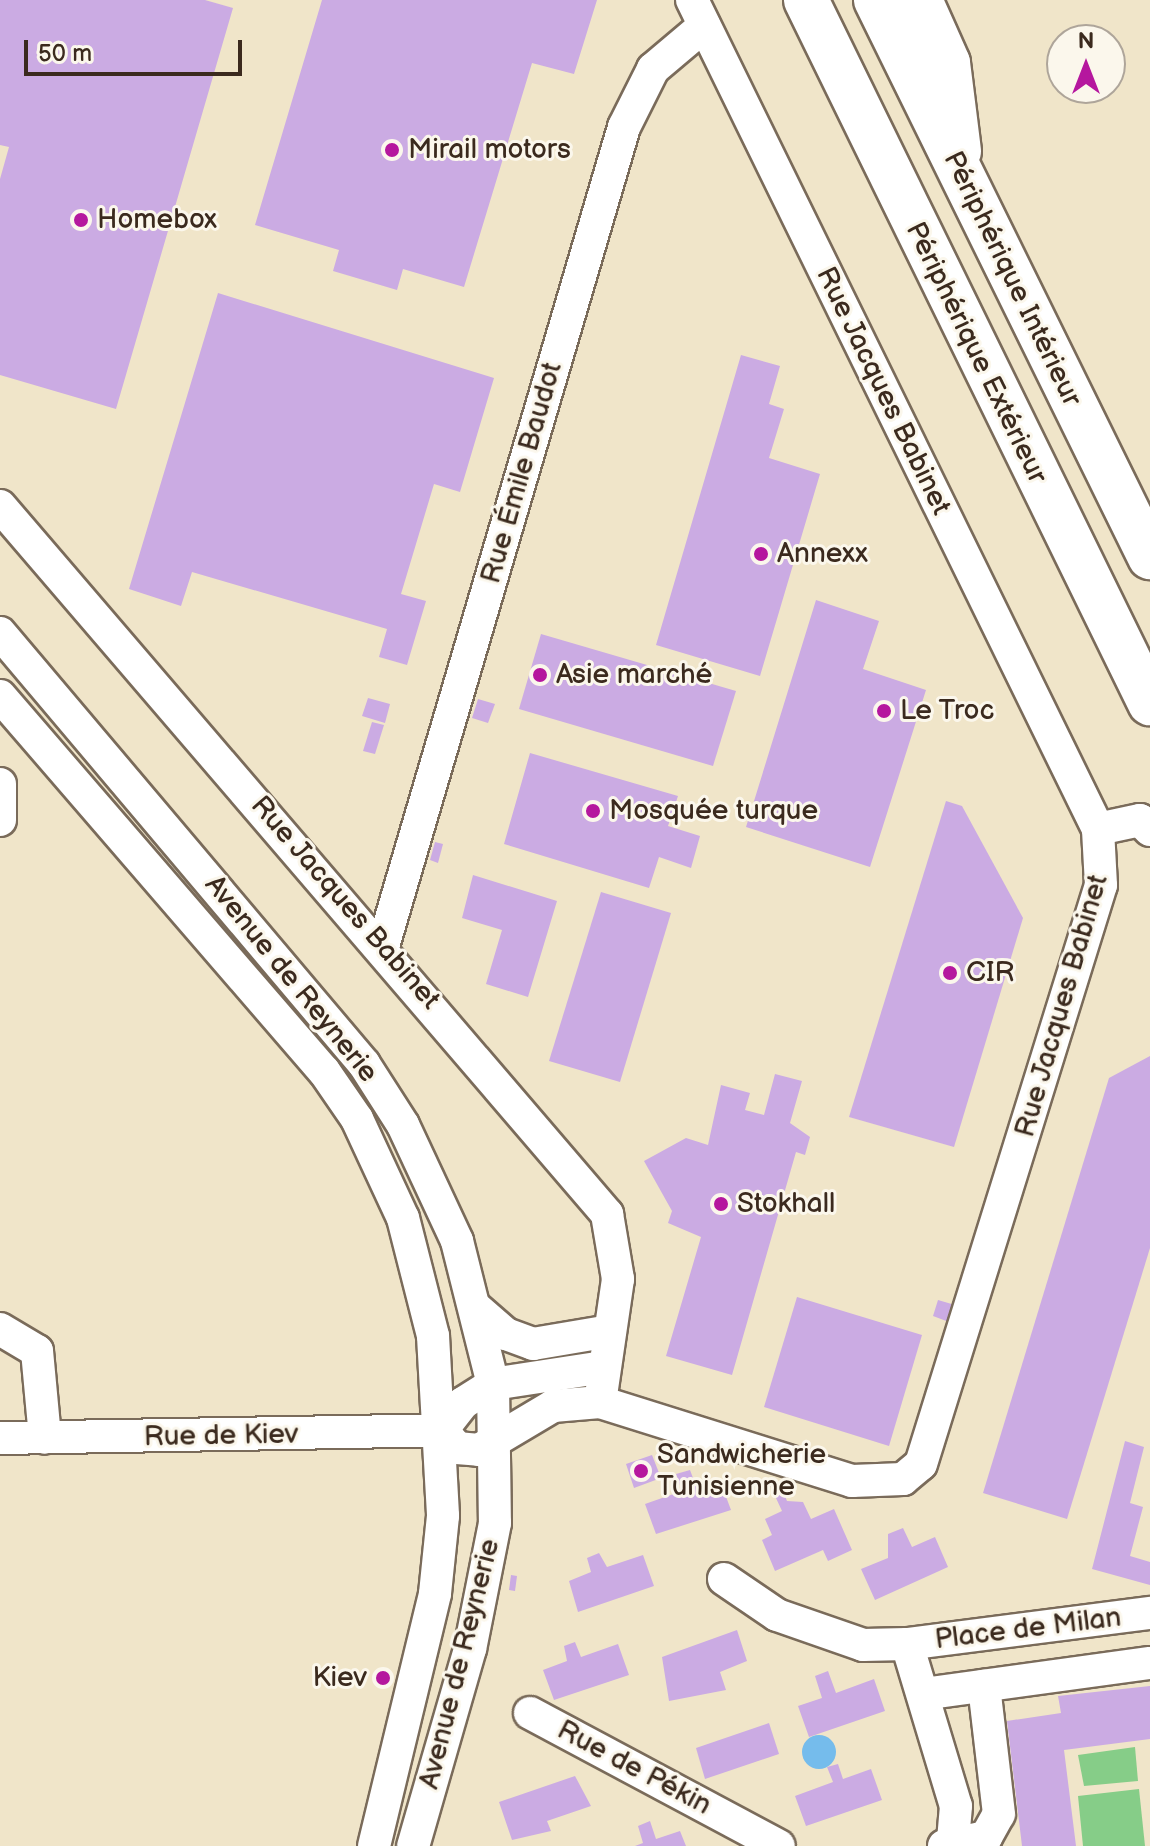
<!DOCTYPE html>
<html>
<head>
<meta charset="utf-8">
<style>
  body { margin:0 }
  #map { position:relative; width:1150px; height:1846px; overflow:hidden; background:#f0e5c9; font-family:"Balsamiq Sans",sans-serif }
  div>[style] { position:absolute }
  .green>* { inset:0; background:#86cd88 }
  .water>* { inset:0; background:#75bcec }
  .round { border-radius:50% }
  .building>* { inset:0; background:#cbabe3 }
  .roads { filter:drop-shadow(2px 0 #7a6b5a) drop-shadow(-2px 0 #7a6b5a) drop-shadow(0 2px #7a6b5a) drop-shadow(0 -2px #7a6b5a) }
  .minor>* { height:32px; margin:-16px; padding:0 16px; transform-origin:16px; border-radius:16px; background:#fff }
  .highway>* { height:44px; margin:-22px; padding:0 22px; transform-origin:22px; border-radius:22px; background:#fff }
  .dots>* { width:22px; height:22px; translate:-50% -50%; box-sizing:border-box; border:4px solid #fbf7ec; border-radius:50% }
  span { translate:-50% -50%; white-space:nowrap; text-align:center; line-height:1.15; -webkit-text-stroke:6px #fbf7ec; paint-order:stroke }
  .poi-label { font-size:28px; color:#3b2a1e }
  .left { translate:0 -50%; text-align:left }
  .right { translate:-100% -50%; text-align:right }
  .street-label { font-size:28px; color:#3b2a1e }
  .north { position:absolute; left:1046px; top:24px; width:80px; height:80px; box-sizing:border-box; background:#fbf7ec; border:2px solid #aea59a; border-radius:50%; rotate:0deg; font-size:22px; font-weight:700; line-height:32px; text-align:center; color:#3b2a1e }
  .north::after { content:''; display:block; margin:auto; width:28px; height:36px; background:#b5179e; clip-path:polygon(50% 0,100% 100%,50% 72%,0 100%) }
  .scale { position:absolute; left:24px; top:40px; width:218px; height:36px; box-sizing:border-box; border:4px solid #3b2a1e; border-top:0; padding-left:10px; font-size:24px; line-height:28px; white-space:nowrap; color:#3b2a1e; -webkit-text-stroke:6px #fbf7ec; paint-order:stroke }
</style>
</head>
<body>
<div id="map">
  <div class="green">
    <div style="clip-path:polygon(1135px 1747px,1138px 1781px,1084px 1786px,1078px 1755px)"></div>
    <div style="clip-path:polygon(1139px 1789px,1145px 1846px,1083px 1846px,1078px 1796px)"></div>
  </div>
  <div class="water">
    <div class="round" style="left:802px;top:1735px;width:34px;height:34px"></div>
  </div>
  <div class="building">
    <div style="clip-path:polygon(0 0,205px 0,233px 8px,116px 409px,0 375px,0 179px,9px 147px,0 145px)"></div>
    <div style="clip-path:polygon(322px 0,597px 0,574px 74px,532px 63px,464px 287px,403px 269px,397px 290px,333px 271px,339px 250px,255px 225px)"></div>
    <div style="clip-path:polygon(218px 293px,494px 378px,460px 492px,434px 484px,401px 594px,426px 601px,407px 665px,379px 657px,387px 629px,192px 572px,181px 606px,129px 589px)"></div>
    <div style="clip-path:polygon(741px 355px,780px 366px,769px 404px,784px 409px,769px 458px,820px 474px,760px 676px,656px 645px)"></div>
    <div style="clip-path:polygon(816px 600px,879px 621px,863px 669px,926px 690px,870px 867px,746px 827px)"></div>
    <div style="clip-path:polygon(541px 634px,736px 691px,713px 766px,519px 709px)"></div>
    <div style="clip-path:polygon(368px 698px,390px 704px,385px 723px,362px 716px)"></div>
    <div style="clip-path:polygon(478px 699px,495px 704px,488px 723px,472px 718px)"></div>
    <div style="clip-path:polygon(372px 722px,384px 725px,375px 754px,363px 751px)"></div>
    <div style="clip-path:polygon(530px 753px,678px 796px,668px 826px,700px 836px,691px 868px,659px 857px,649px 888px,504px 844px)"></div>
    <div style="clip-path:polygon(946px 801px,962px 806px,1023px 918px,954px 1147px,849px 1117px)"></div>
    <div style="clip-path:polygon(435px 842px,443px 844px,438px 863px,430px 860px)"></div>
    <div style="clip-path:polygon(473px 875px,557px 901px,528px 997px,486px 984px,502px 930px,462px 918px)"></div>
    <div style="clip-path:polygon(601px 892px,671px 913px,620px 1082px,549px 1061px)"></div>
    <div style="clip-path:polygon(1150px 1056px,1150px 1248px,1067px 1519px,983px 1493px,1109px 1078px)"></div>
    <div style="clip-path:polygon(775px 1074px,802px 1081px,790px 1123px,810px 1137px,805px 1155px,796px 1152px,732px 1375px,666px 1356px,701px 1237px,668px 1223px,672px 1211px,644px 1161px,686px 1138px,708px 1145px,721px 1085px,750px 1093px,745px 1110px,764px 1115px)"></div>
    <div style="clip-path:polygon(797px 1297px,922px 1335px,889px 1446px,764px 1407px)"></div>
    <div style="clip-path:polygon(938px 1300px,955px 1305px,949px 1322px,933px 1316px)"></div>
    <div style="clip-path:polygon(1125px 1441px,1144px 1447px,1130px 1503px,1143px 1507px,1130px 1556px,1150px 1562px,1150px 1585px,1092px 1569px)"></div>
    <div style="clip-path:polygon(652px 1455px,661px 1478px,634px 1488px,626px 1464px)"></div>
    <div style="clip-path:polygon(690px 1470px,696px 1486px,719px 1478px,731px 1510px,656px 1534px,645px 1504px,682px 1491px,676px 1474px)"></div>
    <div style="clip-path:polygon(769px 1483px,781px 1486px,787px 1501px,803px 1502px,811px 1519px,834px 1509px,852px 1550px,828px 1561px,823px 1550px,775px 1571px,762px 1540px,772px 1535px,765px 1519px,782px 1511px)"></div>
    <div style="clip-path:polygon(903px 1528px,912px 1547px,935px 1537px,948px 1567px,875px 1600px,861px 1569px,888px 1558px,888px 1534px)"></div>
    <div style="clip-path:polygon(599px 1553px,607px 1567px,643px 1555px,654px 1586px,578px 1612px,569px 1581px,591px 1572px,587px 1558px)"></div>
    <div style="clip-path:polygon(511px 1575px,517px 1576px,515px 1591px,509px 1590px)"></div>
    <div style="clip-path:polygon(737px 1630px,747px 1661px,720px 1672px,726px 1690px,669px 1701px,662px 1657px)"></div>
    <div style="clip-path:polygon(575px 1642px,581px 1657px,618px 1644px,629px 1675px,554px 1700px,543px 1670px,567px 1661px,564px 1646px)"></div>
    <div style="clip-path:polygon(828px 1671px,836px 1693px,874px 1679px,885px 1711px,809px 1737px,798px 1706px,822px 1698px,815px 1676px)"></div>
    <div style="clip-path:polygon(1150px 1686px,1150px 1739px,1064px 1750px,1076px 1846px,1022px 1846px,1007px 1721px,1061px 1713px,1058px 1696px)"></div>
    <div style="clip-path:polygon(769px 1723px,779px 1754px,705px 1779px,696px 1748px)"></div>
    <div style="clip-path:polygon(838px 1764px,843px 1779px,871px 1769px,882px 1800px,806px 1826px,795px 1796px,833px 1782px,827px 1767px)"></div>
    <div style="clip-path:polygon(575px 1776px,591px 1806px,547px 1821px,551px 1831px,512px 1840px,499px 1802px)"></div>
    <div style="clip-path:polygon(650px 1821px,656px 1839px,680px 1831px,686px 1846px,635px 1846px,643px 1843px,638px 1826px)"></div>
  </div>
  <div class="roads">
    <div class="minor">
      <div style="left:0;top:506px;width:933px;rotate:49.39deg"></div>
      <div style="left:607px;top:1214px;width:66px;rotate:80.4deg"></div>
      <div style="left:618px;top:1279px;width:124px;rotate:98.3deg"></div>
      <div style="left:0;top:633px;width:564px;rotate:49.82deg"></div>
      <div style="left:364px;top:1064px;width:72px;rotate:57.4deg"></div>
      <div style="left:403px;top:1125px;width:128px;rotate:65deg"></div>
      <div style="left:457px;top:1241px;width:147px;rotate:75.9deg"></div>
      <div style="left:493px;top:1384px;width:139px;rotate:89.2deg"></div>
      <div style="left:495px;top:1523px;width:128px;rotate:101.2deg"></div>
      <div style="left:470px;top:1649px;width:205px;rotate:106.1deg"></div>
      <div style="left:0;top:696px;width:496px;rotate:49.2deg"></div>
      <div style="left:324px;top:1071px;width:58px;rotate:55.5deg"></div>
      <div style="left:357px;top:1119px;width:109px;rotate:65.1deg"></div>
      <div style="left:403px;top:1218px;width:122px;rotate:75.7deg"></div>
      <div style="left:433px;top:1336px;width:180px;rotate:86.8deg"></div>
      <div style="left:443px;top:1516px;width:78px;rotate:95.9deg"></div>
      <div style="left:435px;top:1594px;width:259px;rotate:103.6deg"></div>
      <div style="left:0;top:784px;width:36px;rotate:90deg"></div>
      <div style="left:1098px;top:829px;width:43px;rotate:-12.1deg"></div>
      <div style="left:1140px;top:820px;width:14px;rotate:45deg"></div>
      <div style="left:383px;top:946px;width:854px;rotate:-73.6deg"></div>
      <div style="left:624px;top:127px;width:65px;rotate:-63.4deg"></div>
      <div style="left:653px;top:69px;width:67px;rotate:-40.1deg"></div>
      <div style="left:476px;top:1308px;width:40px;rotate:41deg"></div>
      <div style="left:506px;top:1334px;width:29px;rotate:20deg"></div>
      <div style="left:533px;top:1344px;width:78px;rotate:-9.6deg"></div>
      <div style="left:0;top:1329px;width:43px;rotate:30.7deg"></div>
      <div style="left:37px;top:1351px;width:87px;rotate:84.7deg"></div>
      <div style="left:442px;top:1430px;width:23px;rotate:50deg"></div>
      <div style="left:457px;top:1448px;width:22px;rotate:5deg"></div>
      <div style="left:479px;top:1450px;width:86px;rotate:-30.7deg"></div>
      <div style="left:553px;top:1406px;width:47px;rotate:-4.9deg"></div>
      <div style="left:600px;top:1402px;width:264px;rotate:17.4deg"></div>
      <div style="left:852px;top:1481px;width:51px;rotate:-2.2deg"></div>
      <div style="left:903px;top:1479px;width:23px;rotate:-40deg"></div>
      <div style="left:921px;top:1464px;width:606px;rotate:-72.73deg"></div>
      <div style="left:1101px;top:885px;width:56px;rotate:-93.1deg"></div>
      <div style="left:1098px;top:829px;width:923px;rotate:-116.09deg"></div>
      <div style="left:442px;top:1430px;width:34px;rotate:-52deg"></div>
      <div style="left:463px;top:1403px;width:36px;rotate:-32deg"></div>
      <div style="left:493px;top:1384px;width:112px;rotate:-8.7deg"></div>
      <div style="left:0;top:1438px;width:442px;rotate:-1deg"></div>
      <div style="left:724px;top:1579px;width:64px;rotate:34.2deg"></div>
      <div style="left:777px;top:1615px;width:91px;rotate:19.2deg"></div>
      <div style="left:863px;top:1645px;width:44px;rotate:-1.3deg"></div>
      <div style="left:907px;top:1644px;width:169px;rotate:73.2deg"></div>
      <div style="left:956px;top:1806px;width:38px;rotate:95deg"></div>
      <div style="left:907px;top:1644px;width:245px;rotate:-7.3deg"></div>
      <div style="left:923px;top:1694px;width:229px;rotate:-7.8deg"></div>
      <div style="left:530px;top:1713px;width:282px;rotate:28.1deg"></div>
      <div style="left:944px;top:1846px;width:43px;rotate:-12.1deg"></div>
      <div style="left:986px;top:1837px;width:26px;rotate:-61deg"></div>
      <div style="left:999px;top:1814px;width:129px;rotate:-96.7deg"></div>
    </div>
    <div class="highway">
      <div style="left:806px;top:0;width:783px;rotate:63.93deg"></div>
      <div style="left:876px;top:0;width:621px;rotate:63.81deg"></div>
      <div style="left:920px;top:0;width:69px;rotate:66deg"></div>
      <div style="left:948px;top:63px;width:89px;rotate:82.9deg"></div>
    </div>
  </div>
  <div class="dots">
    <div style="left:392px;top:150px;background:#b5179e"></div>
    <div style="left:81px;top:220px;background:#b5179e"></div>
    <div style="left:761px;top:554px;background:#b5179e"></div>
    <div style="left:540px;top:675px;background:#b5179e"></div>
    <div style="left:884px;top:711px;background:#b5179e"></div>
    <div style="left:593px;top:811px;background:#b5179e"></div>
    <div style="left:950px;top:973px;background:#b5179e"></div>
    <div style="left:721px;top:1204px;background:#b5179e"></div>
    <div style="left:641px;top:1471px;background:#b5179e"></div>
    <div style="left:383px;top:1678px;background:#b5179e"></div>
  </div>
  <div class="poi-label">
    <span class="left" style="left:408px;top:150px">Mirail motors</span>
    <span class="left" style="left:97px;top:220px">Homebox</span>
    <span class="left" style="left:777px;top:554px">Annexx</span>
    <span class="left" style="left:556px;top:675px">Asie marché</span>
    <span class="left" style="left:900px;top:711px">Le Troc</span>
    <span class="left" style="left:609px;top:811px">Mosquée turque</span>
    <span class="left" style="left:966px;top:973px">CIR</span>
    <span class="left" style="left:737px;top:1204px">Stokhall</span>
    <span class="left" style="left:657px;top:1471px">Sandwicherie<br>Tunisienne</span>
    <span class="right" style="left:367px;top:1678px">Kiev</span>
  </div>
  <div class="street-label">
    <span style="left:1012px;top:279px;rotate:64deg">Périphérique Intérieur</span>
    <span style="left:976px;top:353px;rotate:64deg">Périphérique Extérieur</span>
    <span style="left:883px;top:391px;rotate:64deg">Rue Jacques Babinet</span>
    <span style="left:522px;top:473px;rotate:-74deg">Rue Émile Baudot</span>
    <span style="left:345px;top:903px;rotate:49deg">Rue Jacques Babinet</span>
    <span style="left:291px;top:979px;rotate:51deg">Avenue de Reynerie</span>
    <span style="left:1062px;top:1006px;rotate:-74deg">Rue Jacques Babinet</span>
    <span style="left:221px;top:1436px;rotate:-1deg">Rue de Kiev</span>
    <span style="left:1028px;top:1629px;rotate:-7deg">Place de Milan</span>
    <span style="left:460px;top:1664px;rotate:-76deg">Avenue de Reynerie</span>
    <span style="left:634px;top:1768px;rotate:28deg">Rue de Pékin</span>
  </div>
  <div class="north">N</div>
  <div class="scale">50 m</div>
</div>
</body>
</html>
